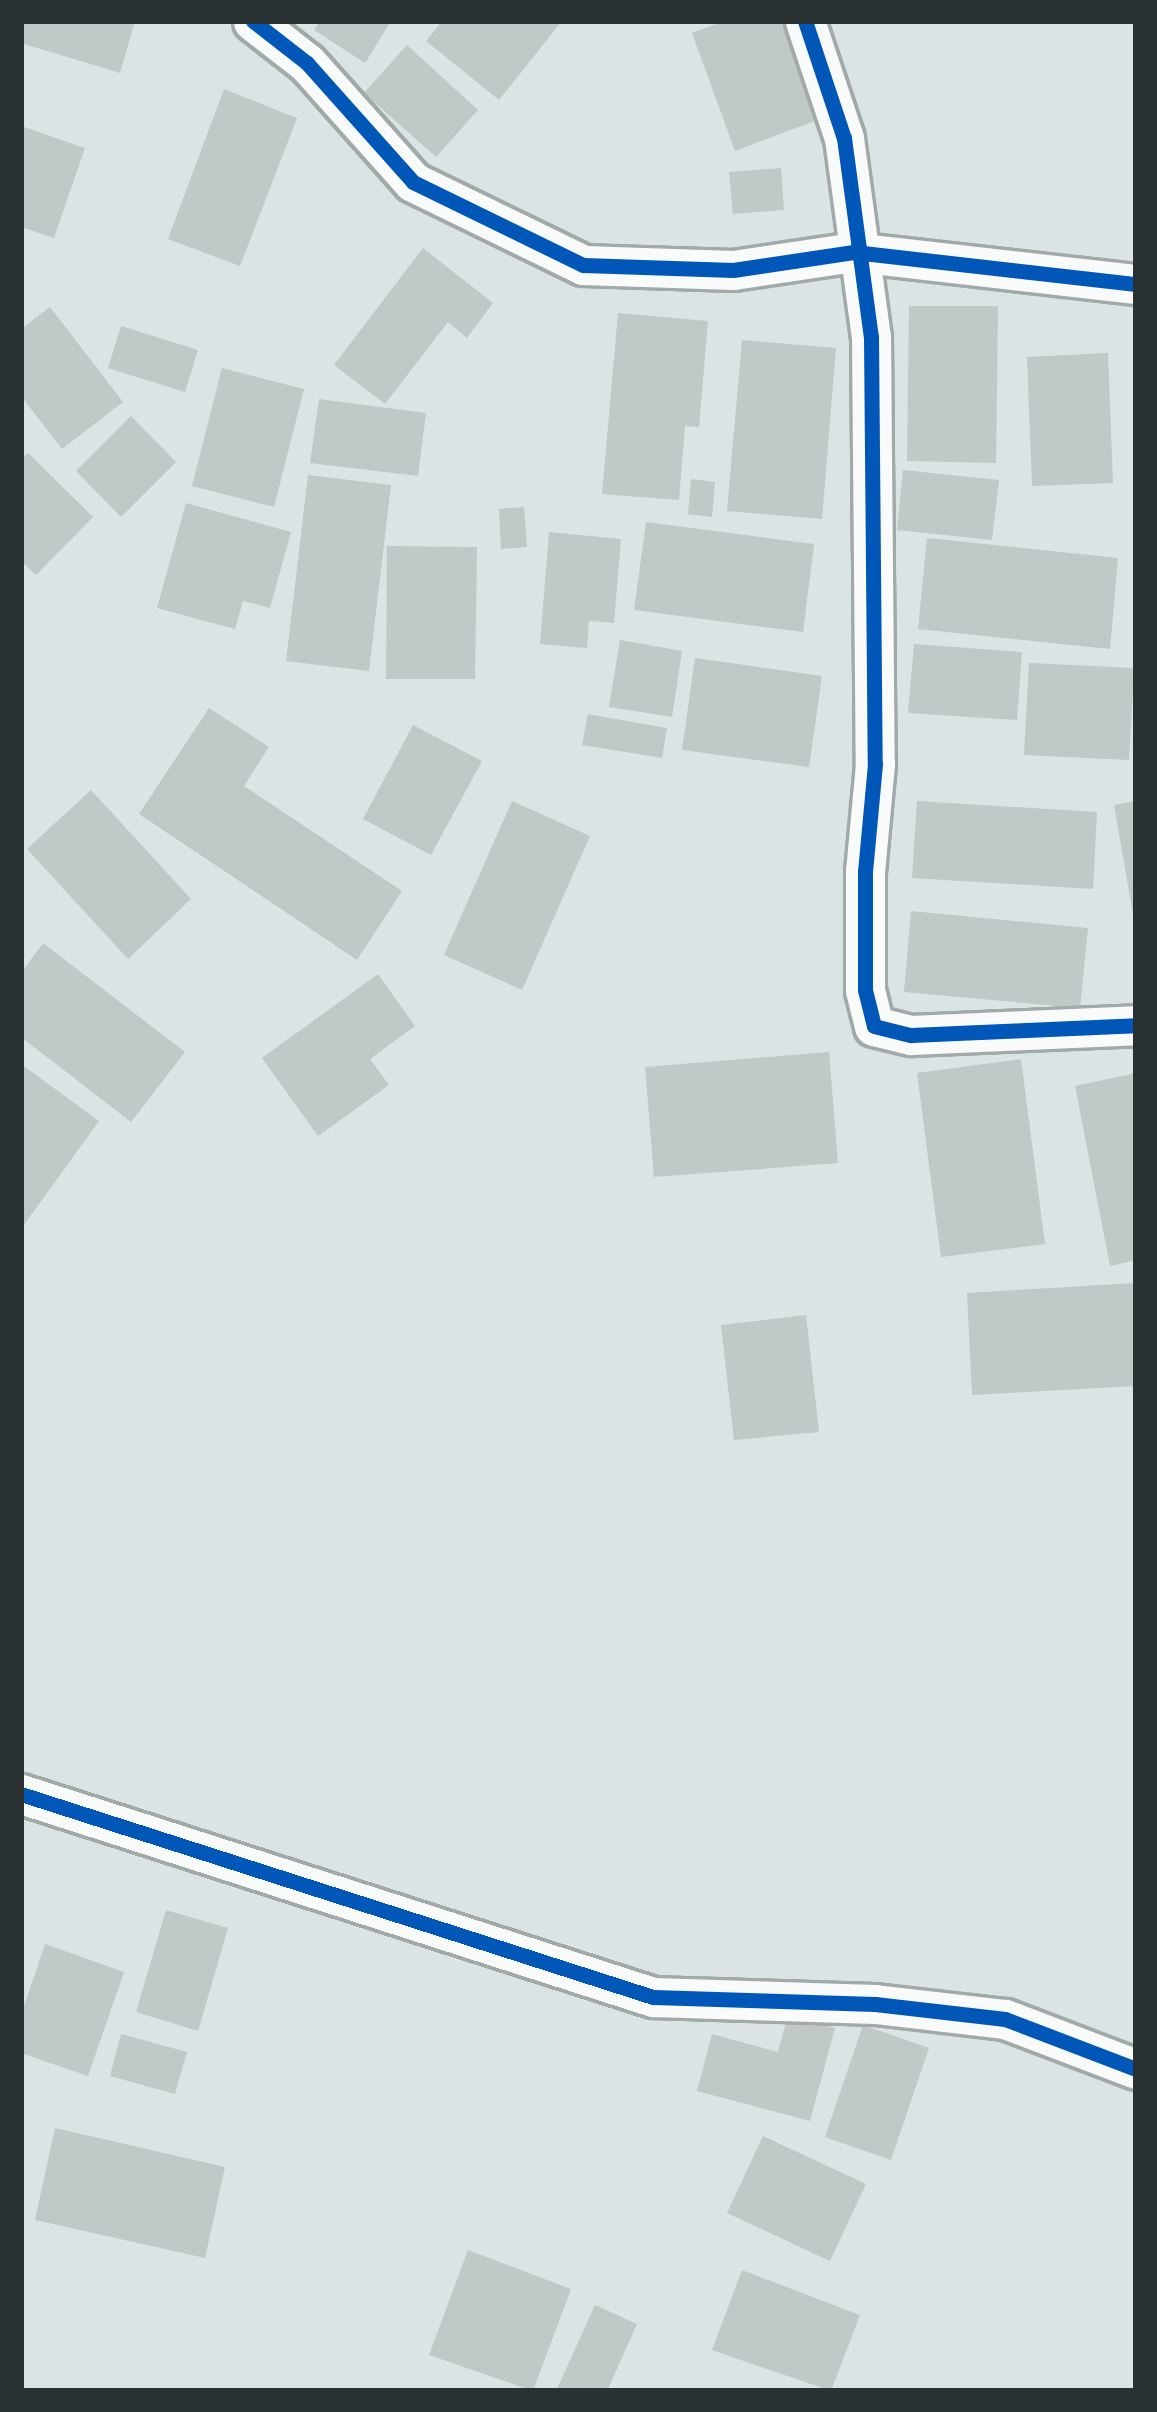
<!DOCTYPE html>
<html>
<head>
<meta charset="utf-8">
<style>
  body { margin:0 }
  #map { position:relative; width:1157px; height:2412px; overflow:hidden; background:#dae4e4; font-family:Helvetica,sans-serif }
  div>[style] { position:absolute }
  .building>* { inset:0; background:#c0c8c8 }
  .roads { filter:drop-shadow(3px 0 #a1a9a9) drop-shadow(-3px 0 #a1a9a9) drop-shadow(0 3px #a1a9a9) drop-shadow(0 -3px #a1a9a9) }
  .minor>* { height:39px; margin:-19.5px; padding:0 19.5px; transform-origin:19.5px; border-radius:19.5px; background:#f9fbfb }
  .cycleway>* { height:15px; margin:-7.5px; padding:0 7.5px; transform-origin:7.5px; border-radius:7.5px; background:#0057b8 }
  span { translate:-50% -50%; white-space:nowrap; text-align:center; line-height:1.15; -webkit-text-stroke:9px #e2f5f6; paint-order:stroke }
  .frame { position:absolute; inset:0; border:24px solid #2a3132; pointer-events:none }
</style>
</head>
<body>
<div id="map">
  <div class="building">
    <div style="clip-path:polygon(21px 21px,135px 21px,120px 73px,21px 43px)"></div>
    <div style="clip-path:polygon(320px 21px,391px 21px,365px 63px,314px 30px)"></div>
    <div style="clip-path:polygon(442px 21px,562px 21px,499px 100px,426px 41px)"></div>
    <div style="clip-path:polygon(725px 21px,785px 21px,820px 119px,735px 151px,692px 33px)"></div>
    <div style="clip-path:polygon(407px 45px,478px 110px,436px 157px,364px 93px)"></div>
    <div style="clip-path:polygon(224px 89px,297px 118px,240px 266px,168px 239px)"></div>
    <div style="clip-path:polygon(21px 126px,85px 148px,54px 238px,21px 227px)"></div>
    <div style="clip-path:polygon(781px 168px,784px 210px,733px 214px,729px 172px)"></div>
    <div style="clip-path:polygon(423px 248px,493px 303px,467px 338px,448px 322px,385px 404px,334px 365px)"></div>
    <div style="clip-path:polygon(909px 306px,998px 306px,996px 463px,907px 461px)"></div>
    <div style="clip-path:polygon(50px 307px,123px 402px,62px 449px,21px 396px,21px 329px)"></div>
    <div style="clip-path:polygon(618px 313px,708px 321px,699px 427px,685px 426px,679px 500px,602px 494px)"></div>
    <div style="clip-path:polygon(121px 326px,198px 350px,185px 392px,108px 368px)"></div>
    <div style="clip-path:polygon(742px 340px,836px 348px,822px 519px,727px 511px)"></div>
    <div style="clip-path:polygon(1108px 353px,1113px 483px,1032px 486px,1027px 357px)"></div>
    <div style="clip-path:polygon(222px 368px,304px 389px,274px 507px,192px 486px)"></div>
    <div style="clip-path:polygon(319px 399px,426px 413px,418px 476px,310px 463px)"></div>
    <div style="clip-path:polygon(131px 416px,176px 462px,121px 517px,76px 471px)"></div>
    <div style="clip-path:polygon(28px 453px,93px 517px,36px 575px,21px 561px,21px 460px)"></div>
    <div style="clip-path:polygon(903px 470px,999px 480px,992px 540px,897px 530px)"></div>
    <div style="clip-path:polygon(308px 475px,391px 485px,369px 671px,286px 661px)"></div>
    <div style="clip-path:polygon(691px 479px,715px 482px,712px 517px,688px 514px)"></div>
    <div style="clip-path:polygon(186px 503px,291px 532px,270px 608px,243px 601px,235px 629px,157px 608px)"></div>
    <div style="clip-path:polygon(524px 507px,527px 547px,501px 549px,499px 509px)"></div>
    <div style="clip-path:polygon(646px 522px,814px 544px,803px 632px,634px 610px)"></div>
    <div style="clip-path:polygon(549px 532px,621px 539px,614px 623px,589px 621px,587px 648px,540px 644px)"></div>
    <div style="clip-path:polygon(927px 538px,1118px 558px,1110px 649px,918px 629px)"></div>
    <div style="clip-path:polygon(387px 546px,477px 547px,475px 679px,386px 679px)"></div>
    <div style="clip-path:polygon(620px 640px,682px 651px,672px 717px,609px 707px)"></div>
    <div style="clip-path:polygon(914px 644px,1022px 652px,1017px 720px,908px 713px)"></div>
    <div style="clip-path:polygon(695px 658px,822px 676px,809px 767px,682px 750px)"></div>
    <div style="clip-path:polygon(1029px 663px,1134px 668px,1129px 760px,1024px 755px)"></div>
    <div style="clip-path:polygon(209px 708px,269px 747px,244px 786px,402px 891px,357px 960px,139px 814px)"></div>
    <div style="clip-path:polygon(588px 714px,667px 728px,662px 758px,582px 745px)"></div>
    <div style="clip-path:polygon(413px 725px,482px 761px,431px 855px,363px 819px)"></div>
    <div style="clip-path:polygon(91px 790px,191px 899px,128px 959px,27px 849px)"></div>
    <div style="clip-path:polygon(512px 801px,590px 836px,522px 990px,444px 955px)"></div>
    <div style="clip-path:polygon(917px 801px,1097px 812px,1093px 889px,912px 878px)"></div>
    <div style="clip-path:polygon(1136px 801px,1136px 920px,1134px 920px,1114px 805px)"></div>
    <div style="clip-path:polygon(911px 911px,1088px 928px,1080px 1008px,904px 992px)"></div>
    <div style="clip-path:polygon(43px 943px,185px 1052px,131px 1122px,21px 1037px,21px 973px)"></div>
    <div style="clip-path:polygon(378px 974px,415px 1026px,370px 1059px,389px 1085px,318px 1136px,262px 1058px)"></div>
    <div style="clip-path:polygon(829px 1052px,838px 1163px,654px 1177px,645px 1067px)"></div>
    <div style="clip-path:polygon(1021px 1059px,1045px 1244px,941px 1257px,917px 1073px)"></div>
    <div style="clip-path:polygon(21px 1064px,99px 1121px,21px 1229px)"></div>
    <div style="clip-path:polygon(1136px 1073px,1136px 1260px,1110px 1266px,1075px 1086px)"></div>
    <div style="clip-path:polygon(1136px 1283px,1136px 1386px,972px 1395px,967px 1293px)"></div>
    <div style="clip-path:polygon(806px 1315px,819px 1432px,734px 1440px,721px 1325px)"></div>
    <div style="clip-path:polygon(166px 1910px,228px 1928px,198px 2031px,136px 2012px)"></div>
    <div style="clip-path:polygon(45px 1944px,124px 1972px,88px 2076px,21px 2053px,21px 2015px)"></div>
    <div style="clip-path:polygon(788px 2015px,835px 2028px,810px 2121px,697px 2091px,712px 2034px,778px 2052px)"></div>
    <div style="clip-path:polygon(863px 2025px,929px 2048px,891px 2160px,825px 2137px)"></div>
    <div style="clip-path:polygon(121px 2034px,187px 2052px,175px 2094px,110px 2076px)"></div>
    <div style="clip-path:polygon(55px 2128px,225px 2167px,205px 2258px,35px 2220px)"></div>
    <div style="clip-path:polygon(763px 2136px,866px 2184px,830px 2261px,727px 2213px)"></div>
    <div style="clip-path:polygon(468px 2250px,571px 2289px,533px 2391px,429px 2355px)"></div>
    <div style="clip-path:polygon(742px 2270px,860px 2315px,831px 2391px,712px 2350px)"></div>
    <div style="clip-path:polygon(595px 2305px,637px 2324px,607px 2391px,556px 2391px)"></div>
  </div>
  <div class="roads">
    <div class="minor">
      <div style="left:253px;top:21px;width:68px;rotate:37.9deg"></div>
      <div style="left:307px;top:63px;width:159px;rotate:48.3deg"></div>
      <div style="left:413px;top:182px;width:189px;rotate:26deg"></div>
      <div style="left:583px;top:265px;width:150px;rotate:1.9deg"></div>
      <div style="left:733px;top:270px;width:122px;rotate:-8.5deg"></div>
      <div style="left:854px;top:252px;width:284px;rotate:6.5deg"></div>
      <div style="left:805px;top:21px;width:123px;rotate:71.6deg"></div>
      <div style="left:844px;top:138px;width:201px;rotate:82.3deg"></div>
      <div style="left:871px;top:337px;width:427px;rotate:89.5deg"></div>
      <div style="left:875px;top:764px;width:107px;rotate:95.3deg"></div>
      <div style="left:865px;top:871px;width:119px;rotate:90deg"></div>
      <div style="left:865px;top:990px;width:37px;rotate:76deg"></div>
      <div style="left:874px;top:1026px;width:38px;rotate:14deg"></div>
      <div style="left:911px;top:1035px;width:225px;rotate:-2.5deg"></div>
      <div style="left:21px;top:1794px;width:664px;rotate:17.81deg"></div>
      <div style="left:653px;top:1997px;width:222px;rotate:1.8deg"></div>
      <div style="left:875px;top:2004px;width:131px;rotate:6.6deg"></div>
      <div style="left:1005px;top:2019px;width:140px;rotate:20.9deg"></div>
    </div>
  </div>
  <div class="cycleway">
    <div style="left:253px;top:21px;width:68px;rotate:37.9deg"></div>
    <div style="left:307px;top:63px;width:159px;rotate:48.3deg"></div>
    <div style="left:413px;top:182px;width:189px;rotate:26deg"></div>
    <div style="left:583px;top:265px;width:150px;rotate:1.9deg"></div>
    <div style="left:733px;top:270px;width:122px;rotate:-8.5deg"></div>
    <div style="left:854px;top:252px;width:284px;rotate:6.5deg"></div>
    <div style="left:805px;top:21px;width:123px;rotate:71.6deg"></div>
    <div style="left:844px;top:138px;width:201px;rotate:82.3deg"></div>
    <div style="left:871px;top:337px;width:427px;rotate:89.5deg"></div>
    <div style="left:875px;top:764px;width:107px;rotate:95.3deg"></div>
    <div style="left:865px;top:871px;width:119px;rotate:90deg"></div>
    <div style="left:865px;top:990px;width:37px;rotate:76deg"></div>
    <div style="left:874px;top:1026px;width:38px;rotate:14deg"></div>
    <div style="left:911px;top:1035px;width:225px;rotate:-2.5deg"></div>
    <div style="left:21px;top:1794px;width:664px;rotate:17.81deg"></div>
    <div style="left:653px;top:1997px;width:222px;rotate:1.8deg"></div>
    <div style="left:875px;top:2004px;width:131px;rotate:6.6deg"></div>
    <div style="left:1005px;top:2019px;width:140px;rotate:20.9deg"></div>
  </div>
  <div class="frame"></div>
</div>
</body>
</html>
